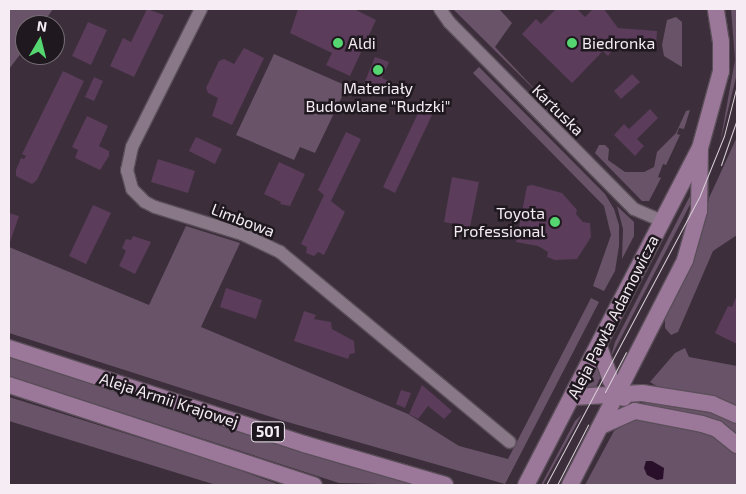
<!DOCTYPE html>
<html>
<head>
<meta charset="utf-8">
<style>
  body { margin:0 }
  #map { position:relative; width:746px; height:494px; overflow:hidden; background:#3c2f3b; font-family:"Exo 2",sans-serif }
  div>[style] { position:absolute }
  .green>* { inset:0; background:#695368 }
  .water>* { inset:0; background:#2a0f2a }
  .building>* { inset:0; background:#5b3c5a }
  .roads { filter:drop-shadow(1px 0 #5a4e59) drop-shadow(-1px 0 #5a4e59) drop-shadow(0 1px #5a4e59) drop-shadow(0 -1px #5a4e59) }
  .minor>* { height:12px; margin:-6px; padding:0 6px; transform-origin:6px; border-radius:6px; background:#897988 }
  .major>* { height:16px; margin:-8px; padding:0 8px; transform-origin:8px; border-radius:8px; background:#9b7799 }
  .tram>* { height:1px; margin:-0.5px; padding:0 0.5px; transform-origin:0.5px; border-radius:0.5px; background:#d8cfd7 }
  .dots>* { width:14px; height:14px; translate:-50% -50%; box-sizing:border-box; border:2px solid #1f191f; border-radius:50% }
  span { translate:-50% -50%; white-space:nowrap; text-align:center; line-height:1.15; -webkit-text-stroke:5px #1f191f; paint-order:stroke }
  .shield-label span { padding:1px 4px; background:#1f191f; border:1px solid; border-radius:4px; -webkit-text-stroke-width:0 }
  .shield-label { font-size:15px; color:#f5ecf4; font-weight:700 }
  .poi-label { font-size:16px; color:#f5ecf4 }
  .left { translate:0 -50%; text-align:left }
  .right { translate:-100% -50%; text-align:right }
  .street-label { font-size:16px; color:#f5ecf4 }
  .frame { position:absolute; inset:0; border:10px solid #f5ecf4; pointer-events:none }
  .north { position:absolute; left:15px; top:15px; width:50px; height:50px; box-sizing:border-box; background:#1f191f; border:1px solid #756d74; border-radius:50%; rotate:8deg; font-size:14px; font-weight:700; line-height:20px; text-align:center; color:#f5ecf4 }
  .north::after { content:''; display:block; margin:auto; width:18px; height:22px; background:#56d671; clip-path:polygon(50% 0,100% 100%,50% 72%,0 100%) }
</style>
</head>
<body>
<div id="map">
  <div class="green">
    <div style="clip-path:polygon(9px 9px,53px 9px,42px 25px,25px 25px,25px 48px,9px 69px)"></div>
    <div style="clip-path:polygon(453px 9px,499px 9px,512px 23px,495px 47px,545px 100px)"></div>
    <div style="clip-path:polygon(731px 9px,737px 9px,737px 73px,720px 143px,735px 60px)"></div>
    <div style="clip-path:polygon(676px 17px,682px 22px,682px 67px,664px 56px,662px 45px,667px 20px)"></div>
    <div style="clip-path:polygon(274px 54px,347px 86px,315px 153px,300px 147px,294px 160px,236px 135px)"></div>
    <div style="clip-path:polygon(479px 67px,605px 194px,614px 209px,619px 225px,619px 246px,615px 271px,604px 291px,593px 286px,611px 235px,604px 206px,473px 73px)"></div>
    <div style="clip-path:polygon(690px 110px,684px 129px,679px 128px,677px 134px,680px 135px,666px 165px,663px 164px,658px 177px,661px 178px,649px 201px,642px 201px,595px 153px,599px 145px,605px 145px,609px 149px,608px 160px,625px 172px,644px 172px,654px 167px,657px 152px,676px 133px,686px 111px)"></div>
    <div style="clip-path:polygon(737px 137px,737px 235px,713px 251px,678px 332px,671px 335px,665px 328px,665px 316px,689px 268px,701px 237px,709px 198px)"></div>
    <div style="clip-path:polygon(691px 194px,695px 195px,610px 359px,615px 342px)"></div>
    <div style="clip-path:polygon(617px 206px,634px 222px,634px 236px,622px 259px,623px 229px)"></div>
    <div style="clip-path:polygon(186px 226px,240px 243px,201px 327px,408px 414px,459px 446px,508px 459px,591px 298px,599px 302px,505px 484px,284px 421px,9px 333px,9px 247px,149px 305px)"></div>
    <div style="clip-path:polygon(685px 348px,689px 357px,737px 366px,737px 407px,660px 388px,650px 382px,675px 353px)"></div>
    <div style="clip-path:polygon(9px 356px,340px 464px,418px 485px,339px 483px,9px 376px)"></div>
    <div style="clip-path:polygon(599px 360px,602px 374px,595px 389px,583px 393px)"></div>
    <div style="clip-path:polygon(9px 397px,223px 464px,280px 485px,216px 485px,9px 421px)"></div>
    <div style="clip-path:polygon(644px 402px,722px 415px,737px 423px,737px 433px,720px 423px,647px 407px)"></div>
    <div style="clip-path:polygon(582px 414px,543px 485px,541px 485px,575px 421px)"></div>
    <div style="clip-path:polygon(633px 419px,684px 426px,711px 435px,736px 454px,737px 485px,585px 485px,614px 431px)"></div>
  </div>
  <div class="water">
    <div style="clip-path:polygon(646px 461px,652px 461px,664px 468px,663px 479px,657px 480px,647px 475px,644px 468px)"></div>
  </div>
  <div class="building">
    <div style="clip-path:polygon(147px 9px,164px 15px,134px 77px,110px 66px,123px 38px,131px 42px)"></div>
    <div style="clip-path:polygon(298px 9px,354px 9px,376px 20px,350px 76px,326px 65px,332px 53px,290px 33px)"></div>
    <div style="clip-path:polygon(556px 9px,577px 9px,585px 17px,593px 9px,604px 9px,618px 28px,657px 31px,656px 49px,616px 45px,608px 56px,603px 51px,572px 83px,522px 34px,536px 19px,541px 24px)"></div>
    <div style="clip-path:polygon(88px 22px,107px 30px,91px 65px,72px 56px)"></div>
    <div style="clip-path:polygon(244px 48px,264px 58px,232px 125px,212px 116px,218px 98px,208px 93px,206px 88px,219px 61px,224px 59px,234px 64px)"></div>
    <div style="clip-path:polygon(375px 57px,389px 62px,382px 78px,389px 81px,383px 94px,363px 86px)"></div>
    <div style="clip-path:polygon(63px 71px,84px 81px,37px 180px,32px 184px,16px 176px,16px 170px,21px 158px,24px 159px,26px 156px,22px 154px)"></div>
    <div style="clip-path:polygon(632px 74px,640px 82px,621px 99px,614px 91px)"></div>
    <div style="clip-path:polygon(94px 77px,103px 81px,94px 101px,85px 97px)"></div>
    <div style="clip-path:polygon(421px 107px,433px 113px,395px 193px,383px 187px)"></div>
    <div style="clip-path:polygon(650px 109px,658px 118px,637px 139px,644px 146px,635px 156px,614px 135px,624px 124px,629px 129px)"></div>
    <div style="clip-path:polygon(87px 116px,108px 126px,99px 146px,109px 151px,109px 156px,100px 170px,75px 158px,78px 150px,72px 147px)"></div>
    <div style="clip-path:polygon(346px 132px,361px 139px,331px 201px,345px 212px,324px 255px,318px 252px,314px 256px,306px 253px,307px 247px,301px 244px,324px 195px,318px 190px)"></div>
    <div style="clip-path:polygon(196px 137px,222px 149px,215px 164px,189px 151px)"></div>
    <div style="clip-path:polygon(158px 159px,195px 171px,188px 193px,151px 182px)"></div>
    <div style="clip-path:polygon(279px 162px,305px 174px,290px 206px,280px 204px,281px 202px,264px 194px)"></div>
    <div style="clip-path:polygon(452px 177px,479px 182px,470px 227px,444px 222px)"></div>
    <div style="clip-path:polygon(532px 185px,562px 193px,577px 210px,576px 214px,583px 222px,590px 223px,591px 237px,577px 259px,555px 260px,547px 257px,548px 252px,538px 246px,516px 242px,527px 186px)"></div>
    <div style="clip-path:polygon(93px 205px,111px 213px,86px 264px,69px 256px)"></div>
    <div style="clip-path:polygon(9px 213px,19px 216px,9px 245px)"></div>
    <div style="clip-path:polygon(133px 236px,151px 242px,135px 274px,119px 266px,126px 251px,122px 248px,126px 239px,131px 240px)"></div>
    <div style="clip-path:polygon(226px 288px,262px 300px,256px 319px,220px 307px)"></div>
    <div style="clip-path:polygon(737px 295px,737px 344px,715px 333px,728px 306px,732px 307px)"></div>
    <div style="clip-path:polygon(304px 311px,316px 315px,314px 319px,331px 322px,332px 329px,354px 341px,355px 353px,350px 354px,348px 359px,294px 341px)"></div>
    <div style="clip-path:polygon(422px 385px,452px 411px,444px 419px,428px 406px,418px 419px,409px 414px)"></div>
    <div style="clip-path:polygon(401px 390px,411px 393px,405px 408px,396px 404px)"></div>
  </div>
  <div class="roads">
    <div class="minor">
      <div style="left:201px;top:9px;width:154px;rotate:116.6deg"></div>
      <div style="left:132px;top:147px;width:24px;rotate:102deg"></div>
      <div style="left:127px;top:170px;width:20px;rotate:75deg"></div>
      <div style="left:132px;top:189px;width:18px;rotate:45deg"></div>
      <div style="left:145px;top:202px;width:11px;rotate:27deg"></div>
      <div style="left:155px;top:207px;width:91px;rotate:17.2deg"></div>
      <div style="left:242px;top:234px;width:42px;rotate:25.3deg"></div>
      <div style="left:280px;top:252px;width:298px;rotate:39.6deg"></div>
      <div style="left:440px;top:9px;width:16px;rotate:55deg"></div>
      <div style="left:449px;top:22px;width:263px;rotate:45.3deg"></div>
      <div style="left:634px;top:209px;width:30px;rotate:23deg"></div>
    </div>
    <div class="major">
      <div style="left:599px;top:346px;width:37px;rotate:71deg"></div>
      <div style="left:611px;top:381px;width:21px;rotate:53deg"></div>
      <div style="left:9px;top:348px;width:310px;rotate:18deg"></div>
      <div style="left:304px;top:444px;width:147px;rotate:16.2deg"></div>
      <div style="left:9px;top:385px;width:321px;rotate:18.2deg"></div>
      <div style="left:573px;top:397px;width:69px;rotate:-3.3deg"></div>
      <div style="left:642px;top:393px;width:71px;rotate:8.9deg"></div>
      <div style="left:712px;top:404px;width:27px;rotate:24deg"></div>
      <div style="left:601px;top:426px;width:37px;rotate:-24deg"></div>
      <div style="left:635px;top:411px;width:68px;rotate:11deg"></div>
      <div style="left:702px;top:424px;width:16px;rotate:18deg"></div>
      <div style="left:717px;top:429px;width:26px;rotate:39deg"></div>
      <div style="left:526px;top:485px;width:379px;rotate:-62.7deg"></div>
      <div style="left:700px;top:148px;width:80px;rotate:-74.7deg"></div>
      <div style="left:721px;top:71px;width:29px;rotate:-90deg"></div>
      <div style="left:721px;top:42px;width:33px;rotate:-99deg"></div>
      <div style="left:570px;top:485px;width:253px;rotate:-62.9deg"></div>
      <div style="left:685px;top:260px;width:51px;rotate:-74.1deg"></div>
      <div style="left:699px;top:211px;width:61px;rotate:-89.1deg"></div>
    </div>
  </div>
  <div class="tram">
    <div style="left:721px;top:165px;width:49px;rotate:-70.8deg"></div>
    <div style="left:605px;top:392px;width:45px;rotate:-62.3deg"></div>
    <div style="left:546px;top:485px;width:328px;rotate:-62deg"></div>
    <div style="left:700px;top:195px;width:64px;rotate:-67.9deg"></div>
    <div style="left:724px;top:136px;width:53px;rotate:-75.7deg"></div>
    <div style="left:557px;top:485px;width:68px;rotate:-62.7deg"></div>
  </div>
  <div class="dots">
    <div style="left:338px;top:43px;background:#56d671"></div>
    <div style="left:572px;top:43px;background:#56d671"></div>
    <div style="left:378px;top:70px;background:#56d671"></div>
    <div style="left:555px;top:222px;background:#56d671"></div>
  </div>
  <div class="shield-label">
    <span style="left:268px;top:432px">501</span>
  </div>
  <div class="poi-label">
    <span class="left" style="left:348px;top:43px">Aldi</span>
    <span class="left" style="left:582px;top:43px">Biedronka</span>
    <span style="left:378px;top:97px">Materiały<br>Budowlane "Rudzki"</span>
    <span class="right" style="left:545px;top:222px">Toyota<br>Professional</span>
  </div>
  <div class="street-label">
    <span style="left:558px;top:110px;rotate:45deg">Kartuska</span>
    <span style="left:243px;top:220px;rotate:21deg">Limbowa</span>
    <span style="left:613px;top:317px;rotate:-63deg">Aleja Pawła Adamowicza</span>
    <span style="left:169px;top:400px;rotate:18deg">Aleja Armii Krajowej</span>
  </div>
  <div class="frame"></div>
  <div class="north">N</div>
</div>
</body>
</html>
